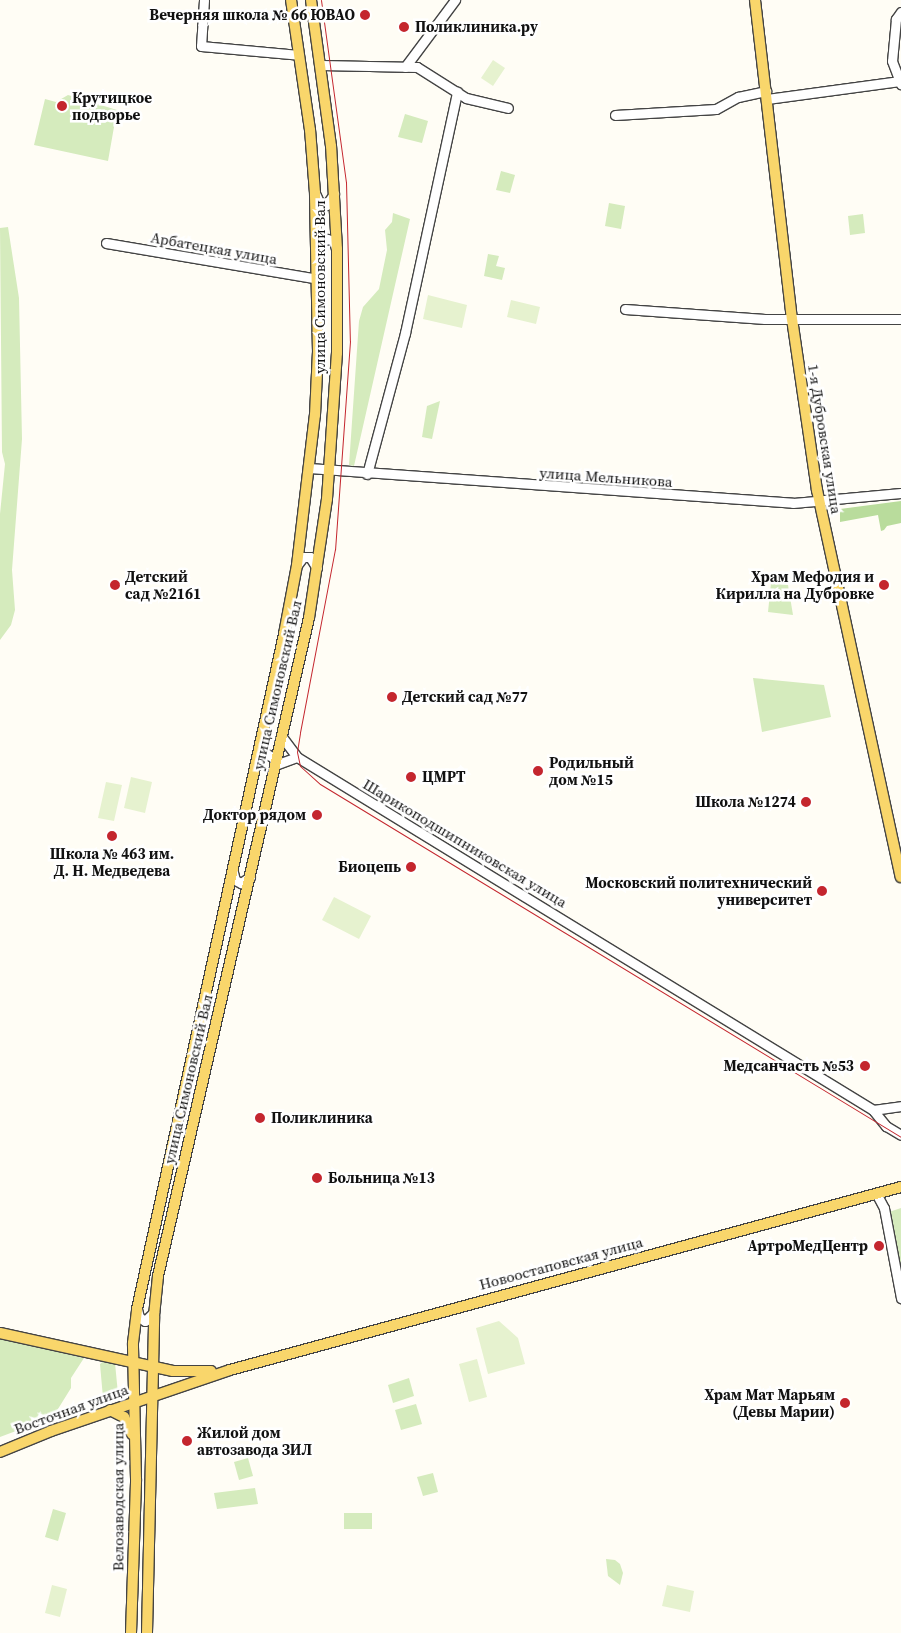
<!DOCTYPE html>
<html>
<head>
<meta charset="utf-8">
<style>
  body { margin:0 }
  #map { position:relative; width:901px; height:1633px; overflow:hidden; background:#fffdf5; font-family:"Source Serif 4",serif }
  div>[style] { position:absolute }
  .green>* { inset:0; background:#d5ebbd }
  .forest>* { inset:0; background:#b9dc9c }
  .pitch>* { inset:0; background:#e6f2cf }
  .roads { filter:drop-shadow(1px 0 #444) drop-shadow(-1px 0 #444) drop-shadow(0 1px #444) drop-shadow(0 -1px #444) }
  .minor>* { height:9px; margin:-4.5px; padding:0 4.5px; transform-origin:4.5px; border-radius:4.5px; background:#fff }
  .major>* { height:10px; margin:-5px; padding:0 5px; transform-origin:5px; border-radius:5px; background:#f9d66b }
  .tram>* { height:1px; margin:-0.5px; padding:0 0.5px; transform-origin:0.5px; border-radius:0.5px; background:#c4262e }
  .dots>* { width:14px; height:14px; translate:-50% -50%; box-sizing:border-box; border:2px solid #fff; border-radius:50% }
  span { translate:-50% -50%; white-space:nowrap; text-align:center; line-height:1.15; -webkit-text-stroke:5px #fff; paint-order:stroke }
  .poi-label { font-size:15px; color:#111; font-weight:700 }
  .right { translate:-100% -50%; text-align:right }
  .left { translate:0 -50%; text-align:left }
  .street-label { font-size:15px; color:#111 }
</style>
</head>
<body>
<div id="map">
  <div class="green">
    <div style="clip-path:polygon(68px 95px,117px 110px,108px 161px,34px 145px,45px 99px,56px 102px)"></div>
    <div style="clip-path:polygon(405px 114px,428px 121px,422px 143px,398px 137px)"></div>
    <div style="clip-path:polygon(501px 171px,515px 175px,510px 193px,496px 190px)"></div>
    <div style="clip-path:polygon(609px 203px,625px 206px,621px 229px,605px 226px)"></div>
    <div style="clip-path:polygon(393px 213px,410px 219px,354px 466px,349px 465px,359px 321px,363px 307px,379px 289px,387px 250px,385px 230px,392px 222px)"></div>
    <div style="clip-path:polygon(863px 214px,865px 233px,850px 235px,848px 216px)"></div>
    <div style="clip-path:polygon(8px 227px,19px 298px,22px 439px,12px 570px,15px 610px,11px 625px,0 640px,0 514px,5px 464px,2px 452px,0 228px)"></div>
    <div style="clip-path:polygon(488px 254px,499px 256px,496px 266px,505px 268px,502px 280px,484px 276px)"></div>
    <div style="clip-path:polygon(440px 401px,432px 439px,422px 437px,427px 406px)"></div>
    <div style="clip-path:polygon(771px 583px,788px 585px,793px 615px,768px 612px)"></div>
    <div style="clip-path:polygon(753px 678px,824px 685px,831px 717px,762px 732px)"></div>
    <div style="clip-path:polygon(901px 1208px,901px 1280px,889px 1212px)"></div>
    <div style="clip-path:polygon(0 1339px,84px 1358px,71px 1378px,71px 1388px,53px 1417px,0 1437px)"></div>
    <div style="clip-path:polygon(105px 1360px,115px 1363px,118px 1394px,103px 1398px,100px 1364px)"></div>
    <div style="clip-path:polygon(409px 1378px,414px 1396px,393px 1403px,388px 1385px)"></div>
    <div style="clip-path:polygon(416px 1404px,422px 1424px,401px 1430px,395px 1410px)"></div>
    <div style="clip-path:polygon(248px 1458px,253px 1476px,239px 1480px,234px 1462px)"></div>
    <div style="clip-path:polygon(433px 1473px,438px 1492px,423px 1496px,417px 1477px)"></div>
    <div style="clip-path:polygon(255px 1488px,258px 1504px,217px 1509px,214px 1493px)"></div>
    <div style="clip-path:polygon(53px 1509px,66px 1513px,58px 1541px,45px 1537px)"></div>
    <div style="clip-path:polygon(344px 1513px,372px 1513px,372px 1529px,344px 1529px)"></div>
    <div style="clip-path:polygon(606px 1559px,615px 1560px,620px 1564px,623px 1573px,620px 1585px,608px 1576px)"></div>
  </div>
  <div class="forest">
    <div style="clip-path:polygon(901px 501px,901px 523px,887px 526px,884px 530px,881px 531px,878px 515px,840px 522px,840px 509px)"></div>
  </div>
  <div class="pitch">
    <div style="clip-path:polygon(493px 60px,505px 68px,493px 86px,481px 78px)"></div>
    <div style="clip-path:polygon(428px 295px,467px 305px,462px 328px,423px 319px)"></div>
    <div style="clip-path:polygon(511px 300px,540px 307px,536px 324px,507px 317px)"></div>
    <div style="clip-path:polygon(131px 777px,152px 782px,145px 813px,124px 808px)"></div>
    <div style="clip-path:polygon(106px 782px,122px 785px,114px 821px,98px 818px)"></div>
    <div style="clip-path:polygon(334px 897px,371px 916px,359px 939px,322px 920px)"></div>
    <div style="clip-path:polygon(499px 1321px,518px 1338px,525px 1364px,488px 1374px,476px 1328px)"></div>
    <div style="clip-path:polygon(477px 1359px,487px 1397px,469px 1402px,459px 1364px)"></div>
    <div style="clip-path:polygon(52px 1585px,67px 1589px,60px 1617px,45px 1613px)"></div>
    <div style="clip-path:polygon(667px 1585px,694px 1591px,690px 1612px,662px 1606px)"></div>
  </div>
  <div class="roads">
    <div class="minor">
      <div style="left:204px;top:0;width:46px;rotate:93.7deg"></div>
      <div style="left:201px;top:46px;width:98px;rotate:5.2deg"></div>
      <div style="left:901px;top:12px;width:9px;rotate:126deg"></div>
      <div style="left:896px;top:19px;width:42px;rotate:95.4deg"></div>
      <div style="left:892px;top:61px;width:25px;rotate:69deg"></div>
      <div style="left:321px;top:65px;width:96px;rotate:1.2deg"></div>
      <div style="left:417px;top:67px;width:58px;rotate:32.3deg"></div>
      <div style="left:466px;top:98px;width:43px;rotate:13.4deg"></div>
      <div style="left:405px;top:67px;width:84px;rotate:-53.3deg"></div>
      <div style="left:767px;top:99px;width:134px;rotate:-7.7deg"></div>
      <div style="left:615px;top:115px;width:101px;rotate:-3.4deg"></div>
      <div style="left:716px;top:109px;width:25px;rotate:-29deg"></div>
      <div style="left:738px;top:97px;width:29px;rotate:-12deg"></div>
      <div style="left:315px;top:193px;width:10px;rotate:66deg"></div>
      <div style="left:319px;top:202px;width:8px;rotate:23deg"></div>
      <div style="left:326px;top:205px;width:14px;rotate:-54deg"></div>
      <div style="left:106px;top:243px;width:215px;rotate:9.6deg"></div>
      <div style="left:317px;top:249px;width:8px;rotate:-67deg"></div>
      <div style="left:320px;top:242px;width:8px;rotate:-23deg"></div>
      <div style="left:327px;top:239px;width:7px;rotate:16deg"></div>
      <div style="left:334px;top:241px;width:8px;rotate:76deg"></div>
      <div style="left:625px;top:309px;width:140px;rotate:4.1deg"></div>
      <div style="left:765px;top:319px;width:136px"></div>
      <div style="left:309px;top:468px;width:485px;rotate:4.1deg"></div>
      <div style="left:793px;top:503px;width:108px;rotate:-5.3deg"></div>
      <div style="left:367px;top:474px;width:146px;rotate:-74.9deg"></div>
      <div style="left:405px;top:333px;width:247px;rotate:-77.8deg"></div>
      <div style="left:297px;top:565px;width:10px;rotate:-53deg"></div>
      <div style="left:303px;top:557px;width:7px"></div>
      <div style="left:310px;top:557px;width:13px;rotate:58deg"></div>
      <div style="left:282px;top:737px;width:25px;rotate:53deg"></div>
      <div style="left:297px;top:757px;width:676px;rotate:31.5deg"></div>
      <div style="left:873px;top:1110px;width:21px;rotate:51deg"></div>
      <div style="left:886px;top:1126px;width:17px;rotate:31deg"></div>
      <div style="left:257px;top:761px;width:11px;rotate:-45deg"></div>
      <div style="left:265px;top:753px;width:10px;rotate:29deg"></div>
      <div style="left:274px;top:758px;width:7px;rotate:82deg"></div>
      <div style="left:275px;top:765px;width:23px;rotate:-20deg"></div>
      <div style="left:233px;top:872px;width:8px;rotate:76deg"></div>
      <div style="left:235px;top:880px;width:7px;rotate:27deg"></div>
      <div style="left:241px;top:883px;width:11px;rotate:-34deg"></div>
      <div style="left:873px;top:1110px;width:28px;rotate:-8deg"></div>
      <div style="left:876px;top:1193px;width:17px;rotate:62deg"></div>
      <div style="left:884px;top:1208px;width:92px;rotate:79.3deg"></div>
      <div style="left:137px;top:1309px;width:8px;rotate:76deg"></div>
      <div style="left:139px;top:1317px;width:7px;rotate:34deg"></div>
      <div style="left:145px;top:1321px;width:13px;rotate:-45deg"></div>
    </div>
    <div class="major">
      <div style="left:755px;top:0;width:321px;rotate:83.4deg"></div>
      <div style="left:792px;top:319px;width:173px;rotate:81.7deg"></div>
      <div style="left:817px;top:490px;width:396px;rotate:77.8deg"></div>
      <div style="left:0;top:1333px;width:177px;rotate:12.4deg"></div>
      <div style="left:173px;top:1371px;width:38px"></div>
      <div style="left:110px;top:1410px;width:16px;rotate:27deg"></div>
      <div style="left:124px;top:1417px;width:19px;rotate:65deg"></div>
      <div style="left:0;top:1452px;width:55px;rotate:-22.4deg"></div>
      <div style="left:51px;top:1431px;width:189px;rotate:-18.8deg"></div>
      <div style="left:230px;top:1370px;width:696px;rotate:-15.26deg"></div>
      <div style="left:131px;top:1633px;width:154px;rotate:-88.1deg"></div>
      <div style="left:136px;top:1479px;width:136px;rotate:-91.3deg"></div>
      <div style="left:133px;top:1343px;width:34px;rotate:-83deg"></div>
      <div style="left:137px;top:1309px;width:691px;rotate:-77.71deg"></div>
      <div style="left:284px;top:634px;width:70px;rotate:-79.3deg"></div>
      <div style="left:297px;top:565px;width:151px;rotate:-83.2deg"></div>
      <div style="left:315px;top:415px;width:63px;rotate:-87.3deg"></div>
      <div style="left:318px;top:352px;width:159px;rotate:-91.1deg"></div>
      <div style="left:315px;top:193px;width:63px;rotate:-94.5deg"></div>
      <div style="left:310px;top:130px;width:131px;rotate:-98.3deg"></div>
      <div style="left:147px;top:1633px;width:317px;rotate:-88.7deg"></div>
      <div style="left:154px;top:1316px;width:40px;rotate:-84.3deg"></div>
      <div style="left:158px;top:1276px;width:675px;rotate:-77.08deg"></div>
      <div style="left:309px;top:618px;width:120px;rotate:-81.4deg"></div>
      <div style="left:327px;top:499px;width:146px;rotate:-86.1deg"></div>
      <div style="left:337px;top:353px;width:104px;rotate:-90deg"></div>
      <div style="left:337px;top:249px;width:103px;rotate:-93.3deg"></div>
      <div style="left:331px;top:146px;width:147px;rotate:-97.8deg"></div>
    </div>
  </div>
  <div class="tram">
    <div style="left:321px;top:0;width:184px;rotate:82.2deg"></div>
    <div style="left:346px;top:182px;width:159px;rotate:88.6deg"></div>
    <div style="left:350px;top:341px;width:209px;rotate:94.1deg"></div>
    <div style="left:335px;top:549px;width:187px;rotate:100.8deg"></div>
    <div style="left:300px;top:733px;width:19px;rotate:99deg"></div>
    <div style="left:297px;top:752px;width:14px;rotate:78deg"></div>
    <div style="left:300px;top:766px;width:27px;rotate:42deg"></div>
    <div style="left:320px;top:784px;width:680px;rotate:31.28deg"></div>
  </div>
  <div class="dots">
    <div style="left:365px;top:15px;background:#c4262e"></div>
    <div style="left:404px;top:27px;background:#c4262e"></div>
    <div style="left:62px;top:106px;background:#c4262e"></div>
    <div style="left:115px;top:585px;background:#c4262e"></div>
    <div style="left:884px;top:585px;background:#c4262e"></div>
    <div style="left:392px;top:697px;background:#c4262e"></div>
    <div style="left:538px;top:771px;background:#c4262e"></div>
    <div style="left:411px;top:777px;background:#c4262e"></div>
    <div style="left:806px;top:802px;background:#c4262e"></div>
    <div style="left:317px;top:815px;background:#c4262e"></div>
    <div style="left:112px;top:836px;background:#c4262e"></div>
    <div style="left:411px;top:867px;background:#c4262e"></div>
    <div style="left:822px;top:891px;background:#c4262e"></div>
    <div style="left:865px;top:1066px;background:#c4262e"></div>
    <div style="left:260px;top:1118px;background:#c4262e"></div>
    <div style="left:317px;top:1178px;background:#c4262e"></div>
    <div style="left:879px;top:1246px;background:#c4262e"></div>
    <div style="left:845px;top:1403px;background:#c4262e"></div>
    <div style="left:187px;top:1441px;background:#c4262e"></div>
  </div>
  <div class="poi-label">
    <span class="right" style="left:355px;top:15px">Вечерняя школа № 66 ЮВАО</span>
    <span class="left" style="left:415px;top:27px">Поликлиника.ру</span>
    <span class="left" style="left:72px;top:106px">Крутицкое<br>подворье</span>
    <span class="left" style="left:125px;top:585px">Детский<br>сад №2161</span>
    <span class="right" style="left:874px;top:585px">Храм Мефодия и<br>Кирилла на Дубровке</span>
    <span class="left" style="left:402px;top:697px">Детский сад №77</span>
    <span class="left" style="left:549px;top:771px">Родильный<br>дом №15</span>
    <span class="left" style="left:422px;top:777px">ЦМРТ</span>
    <span class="right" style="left:796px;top:802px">Школа №1274</span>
    <span class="right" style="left:306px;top:815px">Доктор рядом</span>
    <span style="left:112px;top:862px">Школа № 463 им.<br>Д. Н. Медведева</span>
    <span class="right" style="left:401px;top:867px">Биоцепь</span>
    <span class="right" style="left:812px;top:891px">Московский политехнический<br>университет</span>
    <span class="right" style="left:854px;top:1066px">Медсанчасть №53</span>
    <span class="left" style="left:271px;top:1118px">Поликлиника</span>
    <span class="left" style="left:328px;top:1178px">Больница №13</span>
    <span class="right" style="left:868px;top:1246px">АртроМедЦентр</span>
    <span class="right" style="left:835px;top:1403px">Храм Мат Марьям<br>(Девы Марии)</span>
    <span class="left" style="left:197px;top:1441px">Жилой дом<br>автозавода ЗИЛ</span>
  </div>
  <div class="street-label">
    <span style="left:214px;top:248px;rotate:10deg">Арбатецкая улица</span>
    <span style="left:320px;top:287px;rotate:-90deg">улица Симоновский Вал</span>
    <span style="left:825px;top:439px;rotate:81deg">1-я Дубровская улица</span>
    <span style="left:606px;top:477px;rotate:4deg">улица Мельникова</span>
    <span style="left:277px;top:685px;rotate:-77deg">улица Симоновский Вал</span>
    <span style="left:465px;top:843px;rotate:31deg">Шарикоподшипниковская улица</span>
    <span style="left:188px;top:1079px;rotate:-77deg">улица Симоновский Вал</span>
    <span style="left:561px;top:1263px;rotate:-15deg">Новоостаповская улица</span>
    <span style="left:71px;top:1409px;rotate:-20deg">Восточная улица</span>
    <span style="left:118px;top:1497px;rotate:-90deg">Велозаводская улица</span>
  </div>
</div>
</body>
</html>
